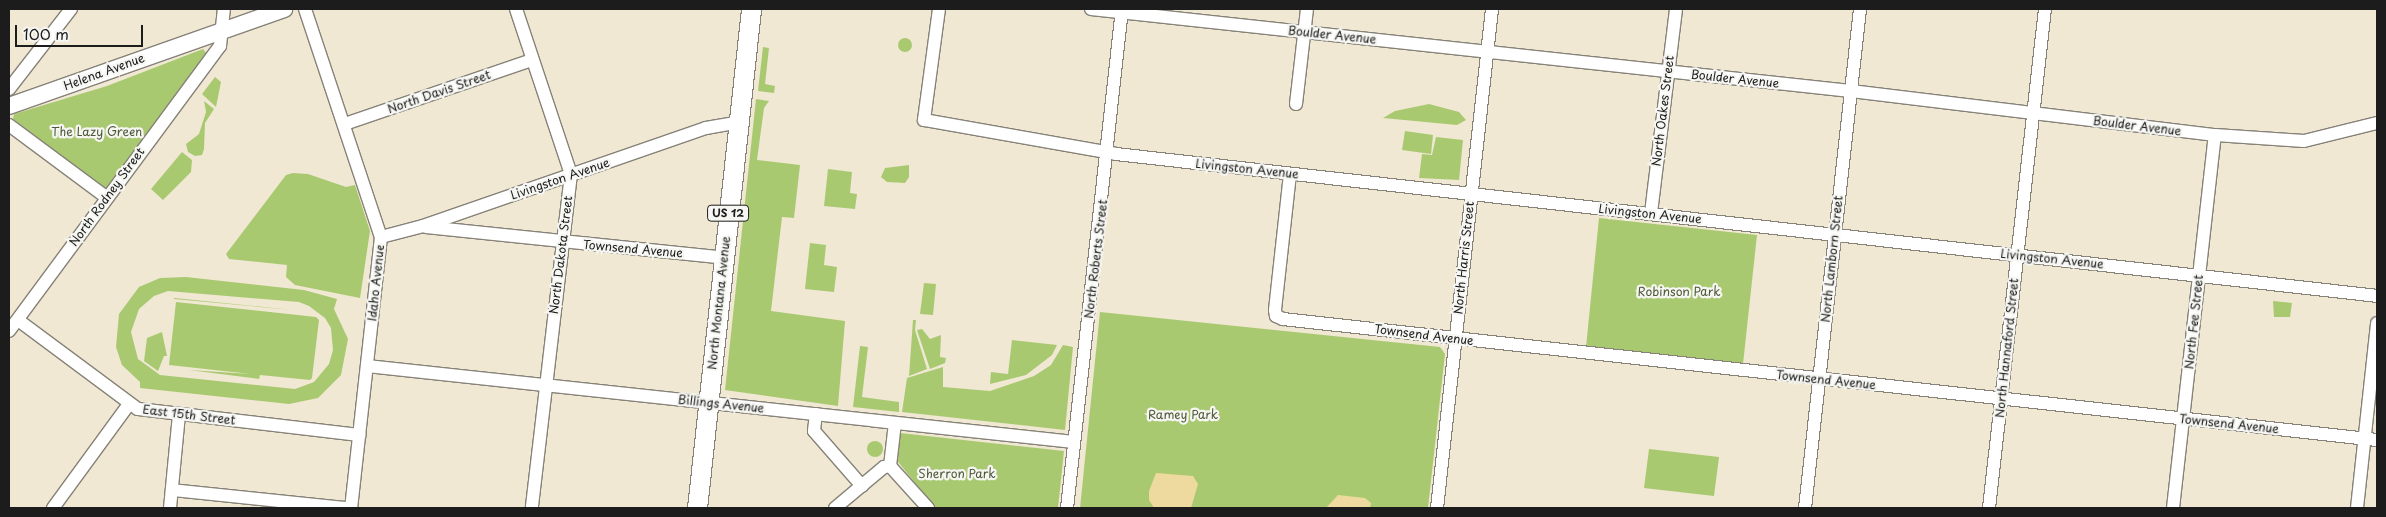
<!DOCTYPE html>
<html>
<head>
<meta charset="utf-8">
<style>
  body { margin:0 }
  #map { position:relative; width:2386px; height:517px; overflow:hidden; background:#f0e8d3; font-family:"Playpen Sans",sans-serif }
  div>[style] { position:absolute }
  .green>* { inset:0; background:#a9c970 }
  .round { border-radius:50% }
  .sand>* { inset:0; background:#eeda9e }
  .roads { filter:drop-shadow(1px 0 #868278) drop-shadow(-1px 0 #868278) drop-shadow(0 1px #868278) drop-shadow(0 -1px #868278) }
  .minor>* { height:12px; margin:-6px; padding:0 6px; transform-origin:6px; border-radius:6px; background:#fff }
  .major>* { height:16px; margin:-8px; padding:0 8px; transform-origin:8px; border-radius:8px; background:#fff }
  .highway>* { height:19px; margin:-9.5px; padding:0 9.5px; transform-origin:9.5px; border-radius:9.5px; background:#fff }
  span { translate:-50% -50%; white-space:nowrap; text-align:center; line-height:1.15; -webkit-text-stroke:4.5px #f6f6f2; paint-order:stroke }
  .shield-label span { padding:1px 4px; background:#f6f6f2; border:1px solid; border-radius:4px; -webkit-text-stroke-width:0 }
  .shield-label { font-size:11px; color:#1c1c1c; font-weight:700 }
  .street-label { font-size:12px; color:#1c1c1c }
  .park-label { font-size:12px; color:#4d5939 }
  .frame { position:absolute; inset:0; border:10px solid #1c1c1c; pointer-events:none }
  .scale { position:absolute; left:15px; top:25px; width:128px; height:22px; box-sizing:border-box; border:2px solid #1c1c1c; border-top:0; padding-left:6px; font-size:15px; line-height:18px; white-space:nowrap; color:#1c1c1c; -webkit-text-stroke:4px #f6f6f2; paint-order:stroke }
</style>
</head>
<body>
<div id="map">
  <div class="green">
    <div class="round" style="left:898px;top:38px;width:14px;height:14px"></div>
    <div style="clip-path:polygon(763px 47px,769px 48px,765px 84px,775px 86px,774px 93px,758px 91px)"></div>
    <div style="clip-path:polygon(203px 49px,208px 55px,105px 190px,13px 119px,14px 114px,107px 86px)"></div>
    <div style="clip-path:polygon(215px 77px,221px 82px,216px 107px,202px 94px)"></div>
    <div style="clip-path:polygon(756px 99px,769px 101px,764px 108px,757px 160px,800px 165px,794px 218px,782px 217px,771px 311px,845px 321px,838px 406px,725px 390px)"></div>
    <div style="clip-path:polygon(204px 101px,214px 109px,205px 123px,204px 149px,202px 155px,195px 156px,188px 152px,186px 144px,199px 134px,206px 112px)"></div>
    <div style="clip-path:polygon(1429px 104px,1459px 112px,1466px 120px,1457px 125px,1383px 118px,1395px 111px)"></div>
    <div style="clip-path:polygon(1405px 131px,1433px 135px,1431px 154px,1402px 150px)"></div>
    <div style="clip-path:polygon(1436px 137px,1463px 140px,1459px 180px,1419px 178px,1422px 154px,1432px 155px)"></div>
    <div style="clip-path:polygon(182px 152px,192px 160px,191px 172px,163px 200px,151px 189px)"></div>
    <div style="clip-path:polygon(909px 165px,909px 177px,905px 183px,887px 182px,881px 177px,885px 168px)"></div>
    <div style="clip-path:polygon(828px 169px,852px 172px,850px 193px,857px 194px,855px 209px,824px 206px)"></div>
    <div style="clip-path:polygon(293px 173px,308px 174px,346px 187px,355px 185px,370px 231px,360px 298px,295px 285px,286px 277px,287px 265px,229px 259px,226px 254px,286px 175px)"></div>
    <div style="clip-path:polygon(1599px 218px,1757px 235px,1743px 364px,1586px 347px)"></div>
    <div style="clip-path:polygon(810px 243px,826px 245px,824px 265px,837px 267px,834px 292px,805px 289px)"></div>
    <div style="clip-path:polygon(evenodd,186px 277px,304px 290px,337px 299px,334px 309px,348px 339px,341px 375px,318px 398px,289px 404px,140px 388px,140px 382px,122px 365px,116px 347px,119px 314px,139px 287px,160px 278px,186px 277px,168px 291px,299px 302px,309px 306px,325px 318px,331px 328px,333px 350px,329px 364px,314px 382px,295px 389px,160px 375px,138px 359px,131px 332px,139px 309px,154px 296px,168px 291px)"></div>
    <div style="clip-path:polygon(924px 283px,936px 284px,933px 315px,920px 314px)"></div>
    <div style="clip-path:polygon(174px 298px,293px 310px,174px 299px)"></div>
    <div style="clip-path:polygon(2273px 301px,2292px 303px,2290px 317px,2274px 317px)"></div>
    <div style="clip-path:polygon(176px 302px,316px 317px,319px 320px,312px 378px,310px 380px,260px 375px,259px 379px,189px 370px,251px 374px,169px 365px)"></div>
    <div style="clip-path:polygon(1100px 312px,1440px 347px,1445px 354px,1428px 508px,1080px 508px)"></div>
    <div style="clip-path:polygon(913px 320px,916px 320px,915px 330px,927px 369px,909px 376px)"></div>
    <div style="clip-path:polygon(922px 329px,930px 339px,941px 335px,940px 357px,946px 358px,945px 363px,930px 369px,917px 330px)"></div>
    <div style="clip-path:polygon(162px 332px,167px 356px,164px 356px,158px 371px,144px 361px,147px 338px)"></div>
    <div style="clip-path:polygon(1012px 340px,1057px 345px,1052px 355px,1026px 375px,990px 384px,991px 372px,1008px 374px)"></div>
    <div style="clip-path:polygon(1063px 345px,1073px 347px,1065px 430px,902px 412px,907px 378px,943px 367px,943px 387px,990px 391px,1034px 376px,1051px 365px)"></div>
    <div style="clip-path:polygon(860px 346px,868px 347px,862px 397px,899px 402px,899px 412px,853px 407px)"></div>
    <div style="clip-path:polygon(900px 433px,1064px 451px,1058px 508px,935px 508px,895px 458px)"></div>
    <div class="round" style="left:867px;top:441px;width:16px;height:16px"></div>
    <div style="clip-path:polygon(1649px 449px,1719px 457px,1714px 496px,1644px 488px)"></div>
  </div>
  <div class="sand">
    <div style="clip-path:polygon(1156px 473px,1193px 476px,1198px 484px,1191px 508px,1154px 508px,1149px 500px,1149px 491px)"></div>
    <div style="clip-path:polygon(1338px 495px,1365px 498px,1371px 503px,1370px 508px,1326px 508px)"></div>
  </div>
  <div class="roads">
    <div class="minor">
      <div style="left:305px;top:9px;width:240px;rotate:71.6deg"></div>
      <div style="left:381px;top:237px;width:273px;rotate:96.3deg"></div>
      <div style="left:516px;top:9px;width:174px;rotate:71.6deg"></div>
      <div style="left:571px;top:174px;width:336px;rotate:96.7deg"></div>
      <div style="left:939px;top:9px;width:112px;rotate:97.7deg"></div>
      <div style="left:924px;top:120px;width:195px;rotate:10deg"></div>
      <div style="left:1116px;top:154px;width:1269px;rotate:6.42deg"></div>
      <div style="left:1091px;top:9px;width:764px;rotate:6.16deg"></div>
      <div style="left:1851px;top:91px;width:367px;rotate:6.9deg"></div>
      <div style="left:2215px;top:135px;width:89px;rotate:3.9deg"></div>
      <div style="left:2304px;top:141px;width:75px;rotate:-13.9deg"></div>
      <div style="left:9px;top:89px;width:101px;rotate:-52.2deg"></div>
      <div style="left:1296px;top:104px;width:96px;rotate:-83.4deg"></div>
      <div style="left:345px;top:124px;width:198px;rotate:-18.9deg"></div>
      <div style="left:9px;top:125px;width:121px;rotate:36.6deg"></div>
      <div style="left:1290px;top:174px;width:137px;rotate:96.3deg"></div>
      <div style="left:1275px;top:310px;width:6px;rotate:81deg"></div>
      <div style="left:1276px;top:316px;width:8px;rotate:23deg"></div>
      <div style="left:1283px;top:319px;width:1101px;rotate:6.31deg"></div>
      <div style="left:1651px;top:213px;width:206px;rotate:-83deg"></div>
      <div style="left:426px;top:227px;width:300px;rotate:5.9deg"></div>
      <div style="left:381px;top:237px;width:43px;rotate:-14.7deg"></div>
      <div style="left:423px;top:226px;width:299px;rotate:-19.1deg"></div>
      <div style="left:706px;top:128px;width:34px;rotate:-10deg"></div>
      <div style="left:18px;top:320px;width:149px;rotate:36.6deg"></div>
      <div style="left:138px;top:409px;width:223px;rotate:6.7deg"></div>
      <div style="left:9px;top:331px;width:355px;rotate:-53.5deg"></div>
      <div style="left:220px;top:46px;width:37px;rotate:-84deg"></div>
      <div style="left:367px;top:366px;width:711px;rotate:6.14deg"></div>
      <div style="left:816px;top:414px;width:17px;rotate:97deg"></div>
      <div style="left:814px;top:431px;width:73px;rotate:48.9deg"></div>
      <div style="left:890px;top:466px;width:57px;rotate:47.9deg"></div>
      <div style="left:890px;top:466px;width:43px;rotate:-83.4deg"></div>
      <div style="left:172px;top:490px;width:175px;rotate:5.9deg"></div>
      <div style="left:53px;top:508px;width:129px;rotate:-53.8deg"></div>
      <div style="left:170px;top:508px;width:94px;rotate:-84.5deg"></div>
      <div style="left:835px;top:508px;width:64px;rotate:-39.9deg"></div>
      <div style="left:884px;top:467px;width:6px;rotate:-9deg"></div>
      <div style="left:1067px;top:508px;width:502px;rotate:-83.71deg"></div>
      <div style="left:1437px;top:508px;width:502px;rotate:-83.71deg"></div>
      <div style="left:1805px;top:508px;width:502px;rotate:-83.71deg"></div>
      <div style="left:1989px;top:508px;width:502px;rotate:-83.6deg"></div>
      <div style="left:2173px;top:508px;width:375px;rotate:-83.6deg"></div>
      <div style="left:2357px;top:508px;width:186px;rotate:-83.8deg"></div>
    </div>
    <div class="major">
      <div style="left:9px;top:106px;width:292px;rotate:-19.4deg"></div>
    </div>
    <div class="highway">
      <div style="left:697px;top:508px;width:502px;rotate:-83.82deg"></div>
    </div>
  </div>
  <div class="shield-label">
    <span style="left:728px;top:213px">US 12</span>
  </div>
  <div class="street-label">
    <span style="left:1332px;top:35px;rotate:6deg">Boulder Avenue</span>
    <span style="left:104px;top:72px;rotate:-20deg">Helena Avenue</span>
    <span style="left:1735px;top:79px;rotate:6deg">Boulder Avenue</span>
    <span style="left:439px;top:92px;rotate:-19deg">North Davis Street</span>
    <span style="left:1663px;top:111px;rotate:-83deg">North Oakes Street</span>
    <span style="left:2137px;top:126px;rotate:7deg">Boulder Avenue</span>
    <span style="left:1247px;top:169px;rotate:6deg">Livingston Avenue</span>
    <span style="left:560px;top:179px;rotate:-19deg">Livingston Avenue</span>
    <span style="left:107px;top:197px;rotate:-54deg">North Rodney Street</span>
    <span style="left:1650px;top:214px;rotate:6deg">Livingston Avenue</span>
    <span style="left:633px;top:249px;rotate:5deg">Townsend Avenue</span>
    <span style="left:561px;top:255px;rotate:-83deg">North Dakota Street</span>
    <span style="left:1464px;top:258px;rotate:-84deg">North Harris Street</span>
    <span style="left:1096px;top:259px;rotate:-83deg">North Roberts Street</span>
    <span style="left:1832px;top:259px;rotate:-84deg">North Lamborn Street</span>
    <span style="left:2052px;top:259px;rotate:6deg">Livingston Avenue</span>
    <span style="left:376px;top:283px;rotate:-84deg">Idaho Avenue</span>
    <span style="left:719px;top:303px;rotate:-84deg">North Montana Avenue</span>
    <span style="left:2194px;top:322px;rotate:-84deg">North Fee Street</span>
    <span style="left:1424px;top:335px;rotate:7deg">Townsend Avenue</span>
    <span style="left:2007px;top:348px;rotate:-84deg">North Hannaford Street</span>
    <span style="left:1826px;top:380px;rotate:6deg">Townsend Avenue</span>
    <span style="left:721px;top:404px;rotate:6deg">Billings Avenue</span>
    <span style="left:189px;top:415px;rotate:7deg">East 15th Street</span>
    <span style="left:2229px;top:424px;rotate:6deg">Townsend Avenue</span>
  </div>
  <div class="park-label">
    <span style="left:97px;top:132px">The Lazy Green</span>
    <span style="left:1679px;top:292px">Robinson Park</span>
    <span style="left:1183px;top:415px">Ramey Park</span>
    <span style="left:957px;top:474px">Sherron Park</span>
  </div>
  <div class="frame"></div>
  <div class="scale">100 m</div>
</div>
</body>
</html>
